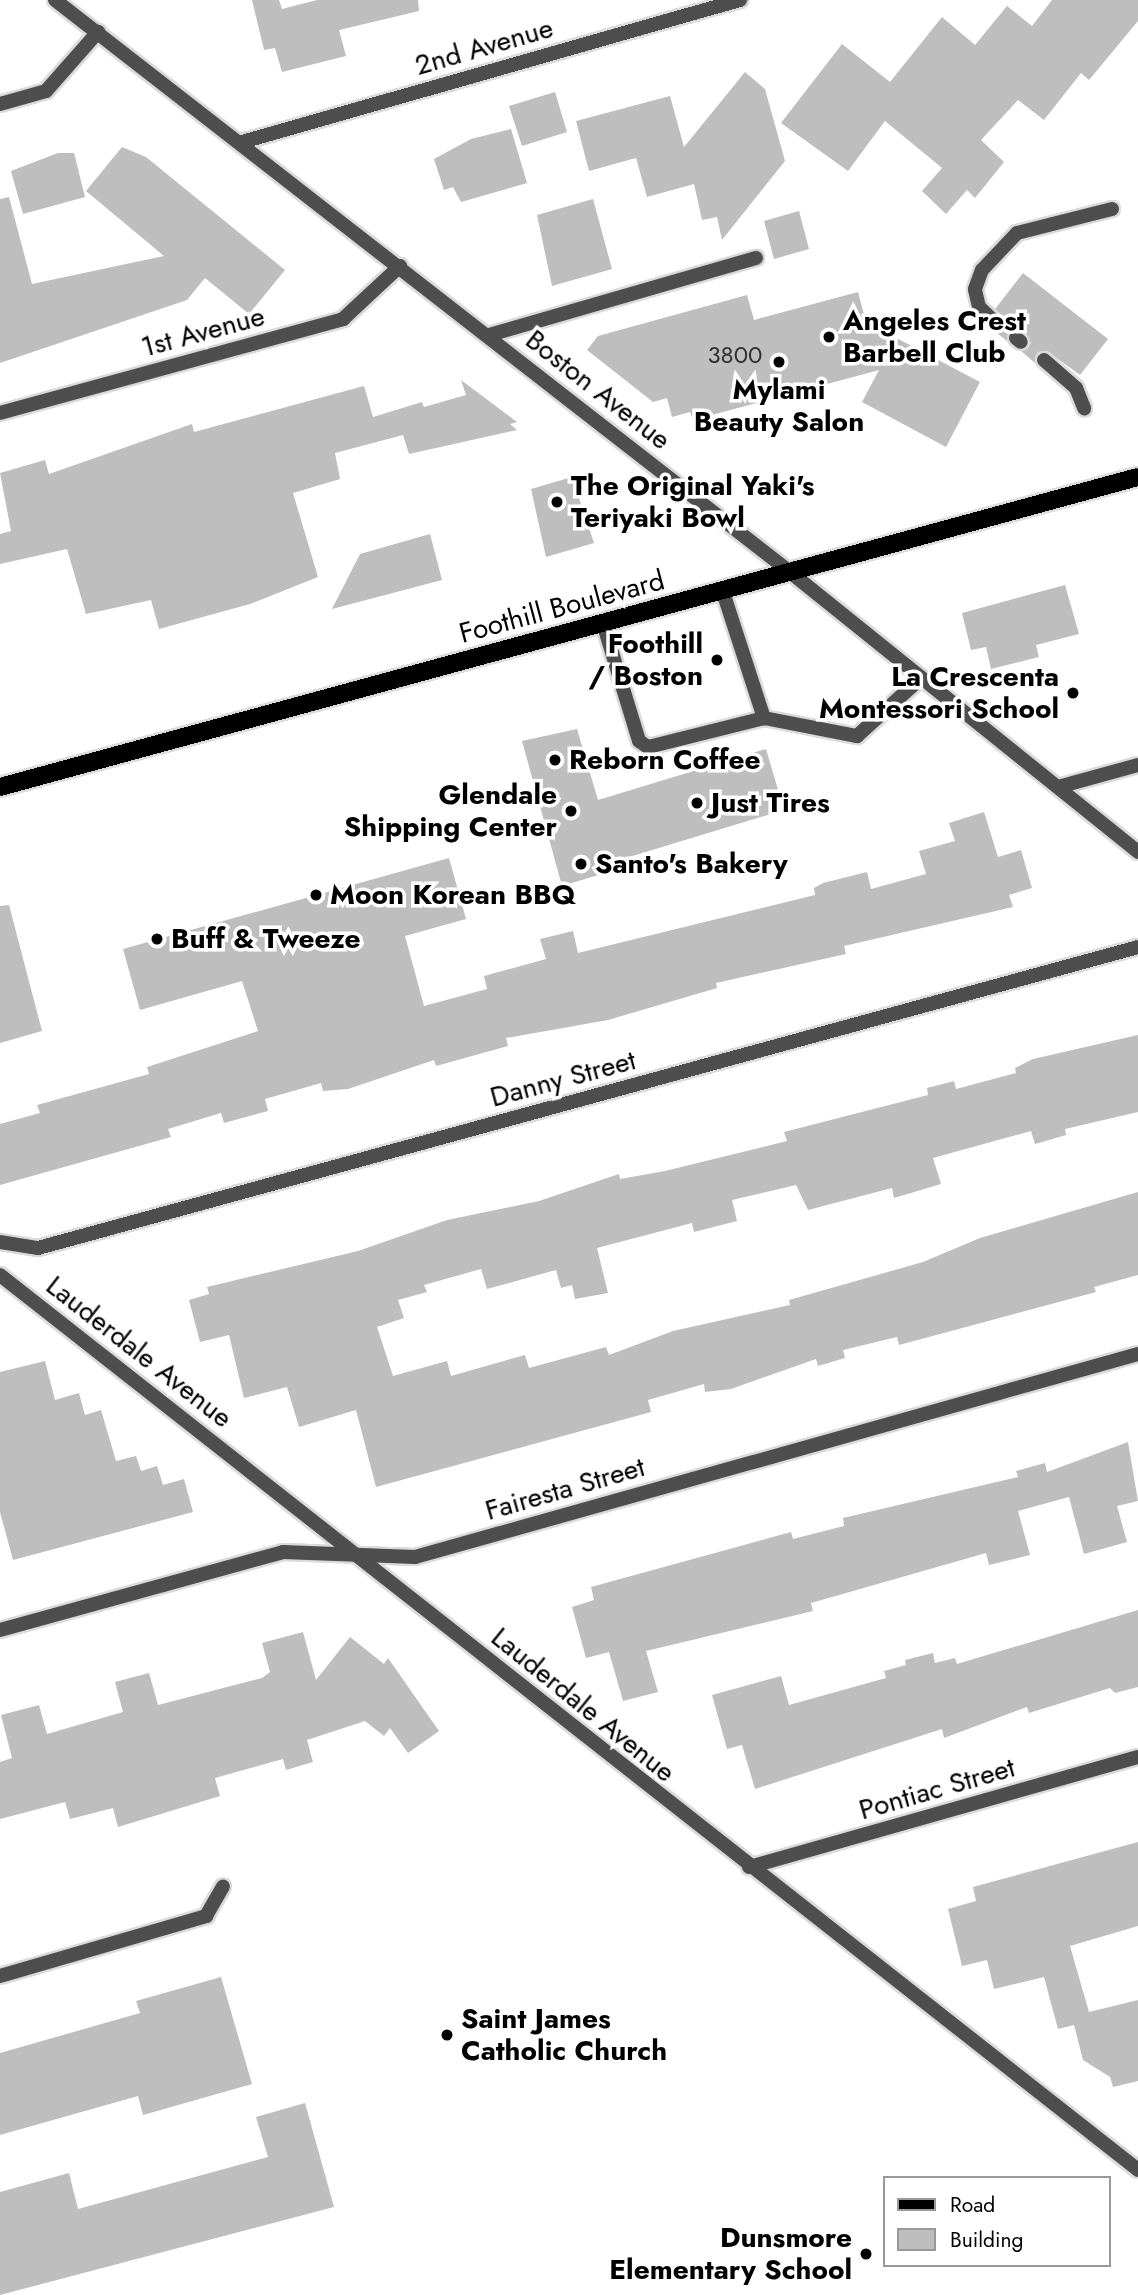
<!DOCTYPE html>
<html>
<head>
<meta charset="utf-8">
<style>
  body { margin:0 }
  #map { position:relative; width:1138px; height:2295px; overflow:hidden; background:#fff; font-family:Jost,sans-serif }
  div>[style] { position:absolute }
  .building>* { inset:0; background:#bebebe }
  .roads { filter:drop-shadow(2px 0 #dbdbdb) drop-shadow(-2px 0 #dbdbdb) drop-shadow(0 2px #dbdbdb) drop-shadow(0 -2px #dbdbdb) }
  .service>* { height:14px; margin:-7px; padding:0 7px; transform-origin:7px; border-radius:7px; background:#4e4e4e }
  .minor>* { height:14px; margin:-7px; padding:0 7px; transform-origin:7px; border-radius:7px; background:#4e4e4e }
  .tertiary>* { height:14px; margin:-7px; padding:0 7px; transform-origin:7px; border-radius:7px; background:#4e4e4e }
  .primary>* { height:18px; margin:-9px; padding:0 9px; transform-origin:9px; border-radius:9px; background:#000 }
  .dots>* { width:19px; height:19px; translate:-50% -50%; box-sizing:border-box; border:4px solid #fff; border-radius:50% }
  span { translate:-50% -50%; white-space:nowrap; text-align:center; line-height:1.15; -webkit-text-stroke:7px #fff; paint-order:stroke }
  .number-label { font-size:24px; color:#303030 }
  .number-label span { -webkit-text-stroke-width:0 }
  .street-label { font-size:28px; color:#000 }
  .poi-label { font-size:28px; color:#000; font-weight:700 }
  .left { translate:0 -50%; text-align:left }
  .right { translate:-100% -50%; text-align:right }
  .legend { position:absolute; left:883px; top:2176px; width:228px; height:91px; box-sizing:border-box; background:#fff; border:2px solid #999; margin:0; padding:9px 12px; list-style:none; font-size:21px; color:#000 }
  .legend li { display:flex; align-items:center; gap:14px; height:35px }
  .legend b { width:35px; border:2px solid #999 }
</style>
</head>
<body>
<div id="map">
  <div class="building">
    <div style="clip-path:polygon(252px 0,279px 0,282px 9px,317px 0,418px 0,419px 11px,339px 30px,346px 56px,282px 72px,275px 48px,264px 50px)"></div>
    <div style="clip-path:polygon(1052px 0,1138px 0,1138px 21px,1089px 80px,1081px 73px,1044px 120px,1018px 100px,981px 140px,1004px 162px,975px 198px,967px 190px,946px 214px,922px 191px,942px 168px,885px 121px,848px 171px,781px 123px,842px 44px,890px 82px,942px 17px,975px 45px,1007px 6px,1032px 26px)"></div>
    <div style="clip-path:polygon(745px 72px,765px 89px,785px 161px,722px 240px,717px 217px,702px 220px,694px 184px,647px 197px,636px 158px,589px 171px,576px 121px,670px 96px,684px 147px)"></div>
    <div style="clip-path:polygon(555px 92px,567px 132px,522px 146px,509px 106px)"></div>
    <div style="clip-path:polygon(511px 129px,527px 183px,461px 202px,453px 187px,444px 190px,434px 159px,471px 139px)"></div>
    <div style="clip-path:polygon(122px 147px,146px 157px,285px 270px,249px 314px,205px 278px,187px 300px,0 363px,0 199px,9px 197px,32px 284px,164px 256px,86px 191px)"></div>
    <div style="clip-path:polygon(58px 153px,74px 153px,85px 197px,23px 214px,11px 171px)"></div>
    <div style="clip-path:polygon(593px 199px,612px 269px,552px 286px,537px 215px)"></div>
    <div style="clip-path:polygon(799px 211px,809px 249px,774px 259px,764px 221px)"></div>
    <div style="clip-path:polygon(1023px 273px,1108px 339px,1080px 375px,1047px 351px,1035px 363px,1021px 351px,1031px 343px,1021px 330px,1009px 332px,1007px 341px,992px 329px,1002px 321px,995px 309px)"></div>
    <div style="clip-path:polygon(858px 292px,866px 322px,980px 382px,946px 447px,862px 402px,879px 370px,693px 420px,690px 412px,672px 417px,667px 398px,653px 402px,587px 350px,598px 336px,747px 295px,754px 320px)"></div>
    <div style="clip-path:polygon(461px 380px,517px 422px,510px 424px,517px 430px,409px 454px,403px 435px,335px 453px,340px 479px,293px 493px,318px 577px,250px 604px,159px 629px,151px 600px,86px 614px,67px 549px,0 564px,0 534px,11px 531px,0 473px,45px 460px,49px 474px,192px 424px,194px 432px,364px 386px,373px 417px,422px 402px,424px 407px,466px 395px)"></div>
    <div style="clip-path:polygon(572px 477px,594px 543px,546px 557px,531px 489px)"></div>
    <div style="clip-path:polygon(430px 534px,442px 580px,332px 609px,360px 554px)"></div>
    <div style="clip-path:polygon(1065px 585px,1079px 634px,1036px 645px,1039px 657px,991px 669px,986px 647px,971px 650px,962px 613px)"></div>
    <div style="clip-path:polygon(577px 729px,598px 800px,766px 749px,784px 810px,616px 861px,618px 869px,562px 886px,522px 741px)"></div>
    <div style="clip-path:polygon(984px 812px,998px 857px,1021px 850px,1032px 888px,1009px 895px,1013px 907px,844px 946px,846px 954px,716px 983px,717px 988px,608px 1020px,506px 1038px,508px 1046px,436px 1066px,434px 1060px,348px 1089px,323px 1091px,321px 1083px,265px 1099px,268px 1111px,224px 1123px,221px 1113px,168px 1129px,171px 1137px,0 1185px,0 1124px,40px 1113px,37px 1105px,149px 1074px,147px 1067px,258px 1031px,242px 981px,140px 1010px,123px 949px,449px 858px,466px 919px,405px 936px,424px 1006px,487px 989px,484px 976px,546px 959px,540px 939px,573px 931px,578px 953px,815px 895px,814px 888px,823px 883px,867px 872px,871px 889px,926px 874px,919px 851px,955px 841px,949px 823px)"></div>
    <div style="clip-path:polygon(9px 905px,42px 1031px,0 1043px,0 906px)"></div>
    <div style="clip-path:polygon(1138px 1035px,1138px 1112px,1065px 1129px,1066px 1135px,1035px 1144px,1031px 1131px,933px 1158px,941px 1184px,894px 1198px,892px 1188px,808px 1210px,796px 1185px,732px 1200px,737px 1221px,694px 1232px,692px 1223px,597px 1248px,608px 1293px,575px 1299px,572px 1285px,561px 1288px,556px 1270px,487px 1289px,481px 1269px,424px 1285px,427px 1292px,398px 1300px,404px 1318px,377px 1327px,393px 1376px,447px 1361px,451px 1376px,525px 1355px,529px 1368px,606px 1347px,609px 1355px,673px 1331px,790px 1305px,789px 1300px,923px 1262px,980px 1238px,1138px 1192px,1138px 1275px,1094px 1287px,1096px 1292px,899px 1345px,897px 1337px,843px 1350px,845px 1358px,818px 1366px,816px 1359px,731px 1389px,705px 1392px,704px 1384px,648px 1400px,651px 1412px,376px 1487px,356px 1410px,299px 1427px,287px 1387px,244px 1398px,229px 1335px,200px 1342px,189px 1300px,209px 1294px,207px 1287px,358px 1251px,447px 1220px,539px 1201px,619px 1174px,620px 1179px,665px 1171px,787px 1141px,784px 1132px,928px 1095px,927px 1088px,954px 1081px,956px 1089px,1016px 1073px,1015px 1068px,1033px 1059px)"></div>
    <div style="clip-path:polygon(45px 1361px,55px 1400px,79px 1393px,85px 1415px,101px 1410px,116px 1461px,136px 1456px,141px 1471px,157px 1466px,163px 1485px,184px 1479px,193px 1512px,13px 1560px,0 1512px,0 1372px)"></div>
    <div style="clip-path:polygon(1128px 1442px,1138px 1501px,1117px 1506px,1127px 1542px,1084px 1554px,1069px 1497px,1018px 1511px,1030px 1555px,989px 1565px,986px 1553px,811px 1603px,813px 1611px,646px 1651px,658px 1692px,623px 1701px,609px 1652px,586px 1658px,572px 1607px,594px 1600px,591px 1587px,791px 1532px,793px 1539px,844px 1526px,843px 1518px,1018px 1477px,1016px 1471px,1045px 1463px,1047px 1472px)"></div>
    <div style="clip-path:polygon(1138px 1610px,1138px 1687px,1115px 1693px,1110px 1688px,1029px 1713px,1027px 1707px,944px 1738px,942px 1729px,755px 1789px,742px 1745px,727px 1749px,712px 1695px,781px 1676px,789px 1705px,886px 1678px,884px 1671px,906px 1665px,905px 1660px,933px 1653px,935px 1663px,955px 1658px,957px 1664px)"></div>
    <div style="clip-path:polygon(303px 1632px,316px 1680px,350px 1637px,384px 1664px,388px 1658px,439px 1731px,408px 1753px,390px 1728px,384px 1736px,365px 1721px,307px 1740px,313px 1762px,286px 1770px,283px 1759px,215px 1778px,220px 1796px,118px 1827px,113px 1808px,70px 1819px,65px 1802px,0 1819px,0 1762px,12px 1758px,1px 1715px,39px 1705px,47px 1734px,123px 1712px,115px 1682px,149px 1673px,158px 1705px,262px 1678px,270px 1672px,262px 1643px)"></div>
    <div style="clip-path:polygon(1138px 1842px,1138px 1926px,1070px 1946px,1089px 2012px,1138px 2000px,1138px 2081px,1113px 2087px,1110px 2077px,1083px 2060px,1074px 2025px,1058px 2029px,1044px 1977px,994px 1989px,987px 1960px,962px 1966px,948px 1909px,976px 1901px,973px 1887px)"></div>
    <div style="clip-path:polygon(221px 1977px,252px 2084px,143px 2115px,138px 2096px,0 2135px,0 2053px,140px 2013px,136px 2001px)"></div>
    <div style="clip-path:polygon(305px 2103px,334px 2207px,0 2295px,0 2192px,69px 2173px,78px 2209px,268px 2157px,256px 2117px)"></div>
  </div>
  <div class="roads">
    <div class="service">
      <div style="left:993px;top:320px;width:19px;rotate:-137deg"></div>
      <div style="left:979px;top:307px;width:18px;rotate:-103deg"></div>
      <div style="left:975px;top:289px;width:20px;rotate:-70deg"></div>
      <div style="left:982px;top:270px;width:51px;rotate:-46.6deg"></div>
      <div style="left:1017px;top:233px;width:98px;rotate:-14.2deg"></div>
      <div style="left:489px;top:335px;width:278px;rotate:-16.1deg"></div>
      <div style="left:1016px;top:338px;width:6px;rotate:39deg"></div>
      <div style="left:1044px;top:360px;width:43px;rotate:41.2deg"></div>
      <div style="left:1076px;top:388px;width:22px;rotate:68deg"></div>
      <div style="left:723px;top:592px;width:133px;rotate:72deg"></div>
      <div style="left:764px;top:718px;width:95px;rotate:11deg"></div>
      <div style="left:857px;top:736px;width:86px;rotate:-42.2deg"></div>
      <div style="left:603px;top:623px;width:123px;rotate:73deg"></div>
      <div style="left:639px;top:741px;width:11px;rotate:34deg"></div>
      <div style="left:648px;top:747px;width:120px;rotate:-14deg"></div>
      <div style="left:1058px;top:787px;width:83px;rotate:-15.4deg"></div>
      <div style="left:0;top:1976px;width:215px;rotate:-16.2deg"></div>
      <div style="left:206px;top:1916px;width:34px;rotate:-60deg"></div>
    </div>
    <div class="minor">
      <div style="left:0;top:104px;width:48px;rotate:-15.8deg"></div>
      <div style="left:46px;top:91px;width:79px;rotate:-48.6deg"></div>
      <div style="left:242px;top:142px;width:518px;rotate:-15.92deg"></div>
      <div style="left:0;top:413px;width:356px;rotate:-15.3deg"></div>
      <div style="left:343px;top:319px;width:78px;rotate:-42.9deg"></div>
      <div style="left:790px;top:572px;width:447px;rotate:38.8deg"></div>
      <div style="left:0;top:1242px;width:38px;rotate:9deg"></div>
      <div style="left:38px;top:1248px;width:1140px;rotate:-15.3deg"></div>
      <div style="left:0;top:1275px;width:1448px;rotate:38.18deg"></div>
      <div style="left:0;top:1630px;width:294px;rotate:-15.4deg"></div>
      <div style="left:283px;top:1552px;width:132px;rotate:2.2deg"></div>
      <div style="left:415px;top:1557px;width:751px;rotate:-15.68deg"></div>
      <div style="left:749px;top:1867px;width:404px;rotate:-15.8deg"></div>
    </div>
    <div class="tertiary">
      <div style="left:55px;top:0;width:931px;rotate:37.89deg"></div>
    </div>
    <div class="primary">
      <div style="left:0;top:787px;width:1179px;rotate:-15.24deg"></div>
    </div>
  </div>
  <div class="dots">
    <div style="left:829px;top:337px;background:#000"></div>
    <div style="left:779px;top:362px;background:#000"></div>
    <div style="left:557px;top:502px;background:#000"></div>
    <div style="left:717px;top:660px;background:#000"></div>
    <div style="left:1073px;top:693px;background:#000"></div>
    <div style="left:555px;top:760px;background:#000"></div>
    <div style="left:697px;top:803px;background:#000"></div>
    <div style="left:571px;top:811px;background:#000"></div>
    <div style="left:581px;top:864px;background:#000"></div>
    <div style="left:316px;top:895px;background:#000"></div>
    <div style="left:157px;top:939px;background:#000"></div>
    <div style="left:447px;top:2035px;background:#000"></div>
    <div style="left:866px;top:2254px;background:#000"></div>
  </div>
  <div class="number-label">
    <span style="left:735px;top:355px">3800</span>
  </div>
  <div class="street-label">
    <span style="left:484px;top:47px;rotate:-16deg">2nd Avenue</span>
    <span style="left:203px;top:332px;rotate:-15deg">1st Avenue</span>
    <span style="left:598px;top:390px;rotate:38deg">Boston Avenue</span>
    <span style="left:562px;top:607px;rotate:-15deg">Foothill Boulevard</span>
    <span style="left:563px;top:1079px;rotate:-15deg">Danny Street</span>
    <span style="left:139px;top:1352px;rotate:38deg">Lauderdale Avenue</span>
    <span style="left:565px;top:1489px;rotate:-16deg">Fairesta Street</span>
    <span style="left:583px;top:1705px;rotate:39deg">Lauderdale Avenue</span>
    <span style="left:937px;top:1789px;rotate:-16deg">Pontiac Street</span>
  </div>
  <div class="poi-label">
    <span class="left" style="left:843px;top:337px">Angeles Crest<br>Barbell Club</span>
    <span style="left:779px;top:406px">Mylami<br>Beauty Salon</span>
    <span class="left" style="left:571px;top:502px">The Original Yaki's<br>Teriyaki Bowl</span>
    <span class="right" style="left:703px;top:660px">Foothill<br>/ Boston</span>
    <span class="right" style="left:1059px;top:693px">La Crescenta<br>Montessori School</span>
    <span class="left" style="left:569px;top:760px">Reborn Coffee</span>
    <span class="right" style="left:557px;top:811px">Glendale<br>Shipping Center</span>
    <span class="left" style="left:711px;top:803px">Just Tires</span>
    <span class="left" style="left:595px;top:864px">Santo's Bakery</span>
    <span class="left" style="left:330px;top:895px">Moon Korean BBQ</span>
    <span class="left" style="left:171px;top:939px">Buff &amp; Tweeze</span>
    <span class="left" style="left:461px;top:2035px">Saint James<br>Catholic Church</span>
    <span class="right" style="left:852px;top:2254px">Dunsmore<br>Elementary School</span>
  </div>
  <ul class="legend">
  <li><b style="height:9px;background:#000"></b>Road</li>
  <li><b style="height:19px;background:#bebebe"></b>Building</li>
  </ul>
</div>
</body>
</html>
